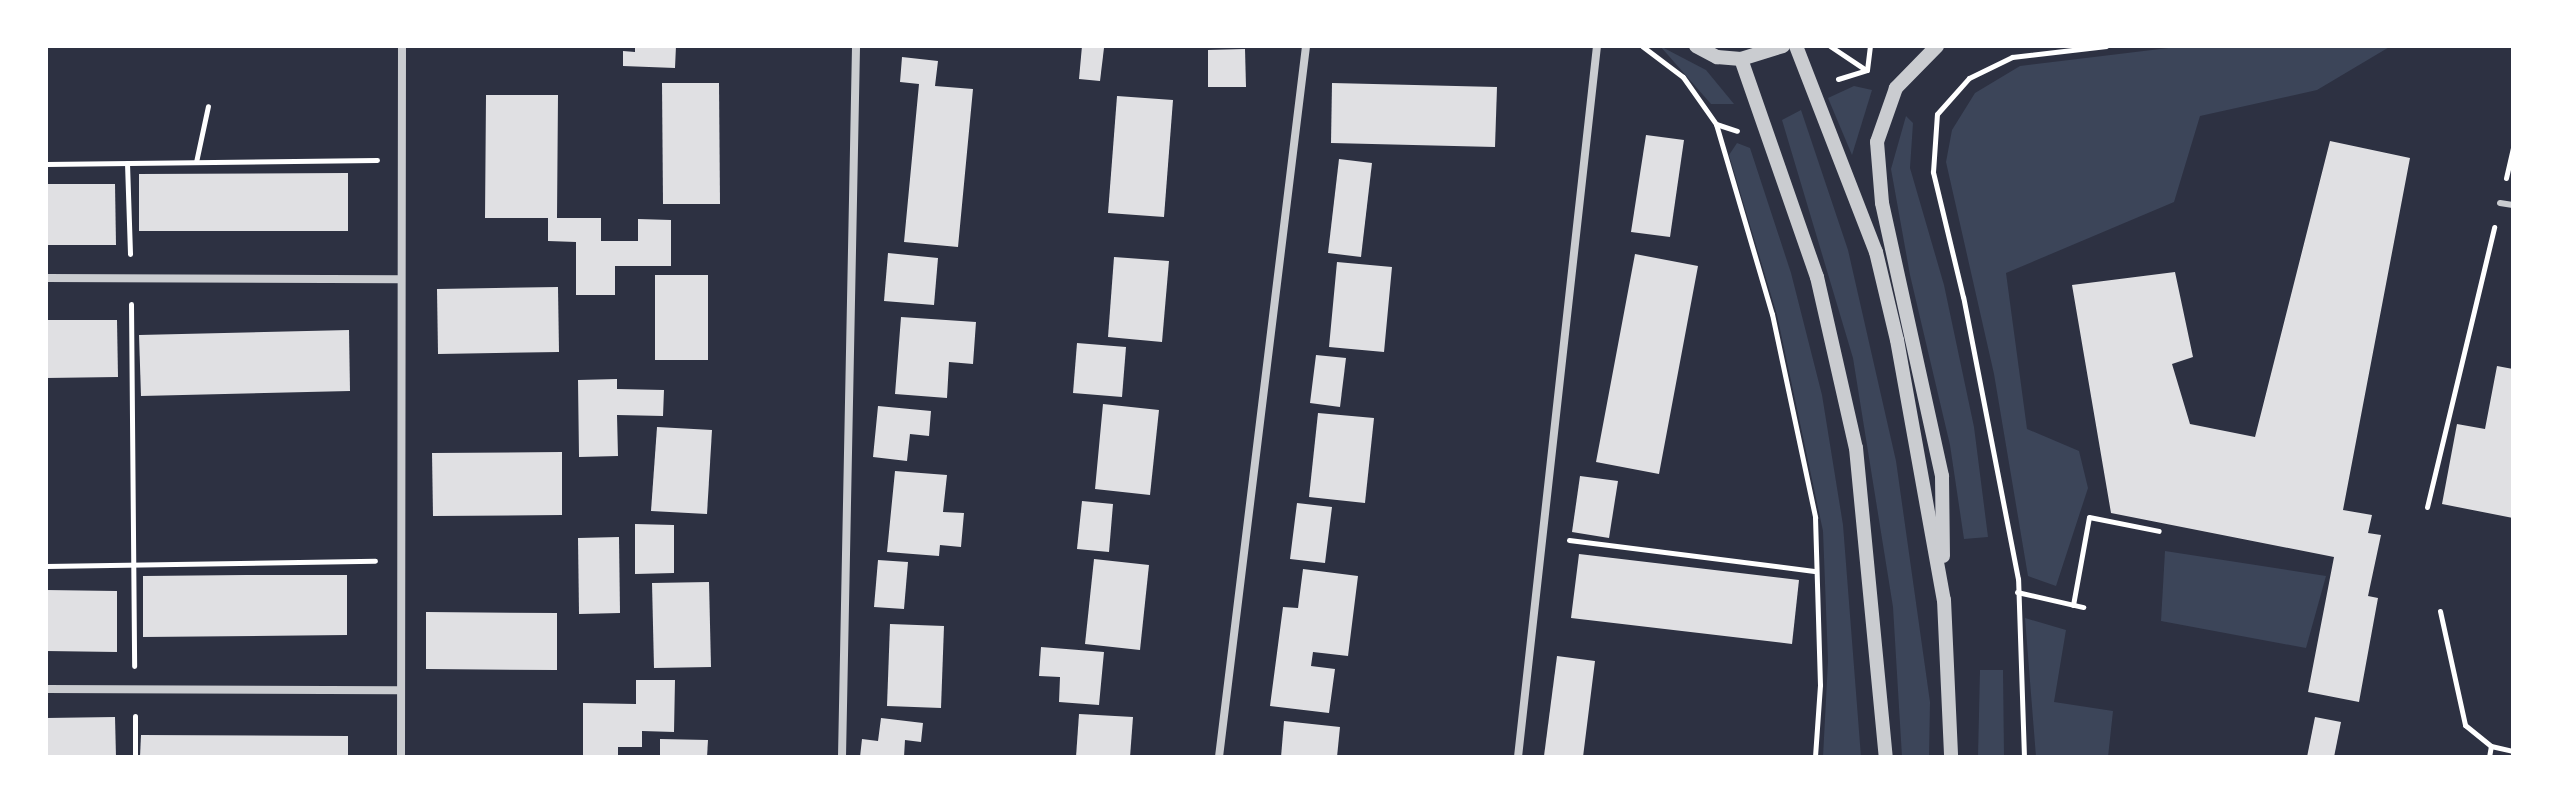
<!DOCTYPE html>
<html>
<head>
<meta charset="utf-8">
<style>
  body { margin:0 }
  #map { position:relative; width:2559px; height:803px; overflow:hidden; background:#2d3142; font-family:Arial,sans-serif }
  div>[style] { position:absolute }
  .green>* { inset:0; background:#3c4559 }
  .building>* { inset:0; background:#e0e0e3 }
  .path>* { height:5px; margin:-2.5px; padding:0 2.5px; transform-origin:2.5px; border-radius:2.5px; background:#fff }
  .service>* { height:6px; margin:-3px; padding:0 3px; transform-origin:3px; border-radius:3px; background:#caccd0 }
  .minor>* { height:8px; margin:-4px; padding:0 4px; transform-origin:4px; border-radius:4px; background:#caccd0 }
  .tertiary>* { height:14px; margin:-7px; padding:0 7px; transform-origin:7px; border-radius:7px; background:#caccd0 }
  span { translate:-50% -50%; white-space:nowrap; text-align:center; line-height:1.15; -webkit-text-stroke:6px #fff; paint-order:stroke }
  .frame { position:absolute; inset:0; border:48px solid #fff; pointer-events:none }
</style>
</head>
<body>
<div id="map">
  <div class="green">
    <div style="clip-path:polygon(1660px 46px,1706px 70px,1734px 104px,1711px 104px)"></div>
    <div style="clip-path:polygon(2185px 46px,2391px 46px,2317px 90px,2200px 116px,2174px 202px,2006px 273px,2027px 429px,2079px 451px,2088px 488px,2056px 586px,2028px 576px,1994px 374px,1946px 162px,1952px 130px,1975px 93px,2020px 66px)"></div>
    <div style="clip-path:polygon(1854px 86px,1872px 90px,1852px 155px,1828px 98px)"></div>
    <div style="clip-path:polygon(1801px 110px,1848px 250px,1896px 461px,1930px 702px,1929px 757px,1902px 757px,1893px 607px,1853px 358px,1782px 120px)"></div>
    <div style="clip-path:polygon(1906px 116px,1913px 123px,1910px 168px,1944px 285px,1974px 427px,1988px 537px,1964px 539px,1950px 445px,1910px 275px,1891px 169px)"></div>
    <div style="clip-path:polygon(1737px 143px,1750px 148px,1791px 273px,1822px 395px,1843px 525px,1861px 757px,1823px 757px,1828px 661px,1823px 531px,1777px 315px,1729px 155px)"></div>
    <div style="clip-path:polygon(2165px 551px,2326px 576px,2306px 648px,2161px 621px)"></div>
    <div style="clip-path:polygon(2025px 618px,2066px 630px,2054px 702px,2113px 711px,2108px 757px,2036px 757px)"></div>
    <div style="clip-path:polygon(1980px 670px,2003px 670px,2004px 757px,1978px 757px)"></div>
  </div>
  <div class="building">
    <div style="clip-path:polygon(635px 46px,676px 46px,675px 68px,623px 66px,623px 51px,635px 52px)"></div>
    <div style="clip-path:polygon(1082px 46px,1104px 48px,1100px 81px,1079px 79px)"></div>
    <div style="clip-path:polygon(1245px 49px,1246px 87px,1208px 87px,1208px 50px)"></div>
    <div style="clip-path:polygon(902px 57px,938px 61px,935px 86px,973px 89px,958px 247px,904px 242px,919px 84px,900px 82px)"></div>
    <div style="clip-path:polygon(662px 83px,719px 83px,720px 204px,663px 204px)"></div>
    <div style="clip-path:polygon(1332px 83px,1497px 87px,1495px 147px,1331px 143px)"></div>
    <div style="clip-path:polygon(486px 95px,558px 95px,557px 218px,601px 218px,601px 241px,638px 241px,638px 219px,671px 220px,671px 266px,615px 266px,615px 295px,576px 295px,576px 242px,548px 241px,548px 218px,485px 218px)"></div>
    <div style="clip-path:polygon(1117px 96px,1173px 100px,1164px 217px,1108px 213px)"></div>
    <div style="clip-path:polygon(1646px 135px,1684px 140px,1670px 237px,1631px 232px)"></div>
    <div style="clip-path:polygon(2330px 141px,2410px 158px,2343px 510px,2372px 515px,2368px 533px,2381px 535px,2368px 596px,2378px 598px,2359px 702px,2308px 692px,2334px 557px,2111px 513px,2072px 285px,2175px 272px,2193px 357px,2172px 364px,2190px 424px,2255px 437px)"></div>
    <div style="clip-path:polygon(1339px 159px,1372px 163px,1361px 257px,1328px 253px)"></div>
    <div style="clip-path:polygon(348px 173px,348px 231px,139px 231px,139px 174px)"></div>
    <div style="clip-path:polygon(46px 184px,115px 184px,116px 245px,46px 245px)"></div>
    <div style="clip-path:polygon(888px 253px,938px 258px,934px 305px,884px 301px)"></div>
    <div style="clip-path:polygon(1635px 254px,1698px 266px,1659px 474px,1596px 462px)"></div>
    <div style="clip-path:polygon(1114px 257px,1169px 261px,1162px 342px,1108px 337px)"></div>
    <div style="clip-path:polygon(1337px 262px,1392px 267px,1384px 352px,1329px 347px)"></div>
    <div style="clip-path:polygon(655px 275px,708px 275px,708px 360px,655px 360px)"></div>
    <div style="clip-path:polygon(558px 287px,559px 352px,438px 354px,437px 289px)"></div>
    <div style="clip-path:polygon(901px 317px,976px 322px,973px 364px,949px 362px,947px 398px,895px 394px)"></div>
    <div style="clip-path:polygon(46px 320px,117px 320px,118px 377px,46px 378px)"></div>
    <div style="clip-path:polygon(349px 330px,350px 391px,141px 396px,139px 335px)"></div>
    <div style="clip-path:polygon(1077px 343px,1126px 347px,1122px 397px,1073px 393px)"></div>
    <div style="clip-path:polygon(1316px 355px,1346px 358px,1340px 407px,1310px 403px)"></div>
    <div style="clip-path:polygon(2497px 366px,2513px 369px,2513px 518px,2442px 504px,2457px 424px,2485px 429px)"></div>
    <div style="clip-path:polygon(617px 379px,617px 389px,664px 390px,663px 416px,617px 415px,618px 456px,579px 457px,578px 380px)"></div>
    <div style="clip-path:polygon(1103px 404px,1159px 410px,1150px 495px,1095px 489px)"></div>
    <div style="clip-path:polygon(878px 406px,931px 411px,929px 436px,910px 434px,907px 461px,873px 457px)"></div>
    <div style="clip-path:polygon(1318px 413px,1374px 418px,1365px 503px,1309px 497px)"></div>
    <div style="clip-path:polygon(657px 427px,712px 430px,707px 514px,651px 511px)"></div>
    <div style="clip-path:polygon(562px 452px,562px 515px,433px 516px,432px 453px)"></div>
    <div style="clip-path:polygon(895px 471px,947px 475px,943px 512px,964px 513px,961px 547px,940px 545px,939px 556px,887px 552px)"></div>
    <div style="clip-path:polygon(1580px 476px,1618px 481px,1609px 538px,1572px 532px)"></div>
    <div style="clip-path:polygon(1082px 501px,1113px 504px,1109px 552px,1077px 549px)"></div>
    <div style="clip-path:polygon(1297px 503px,1332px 507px,1325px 563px,1290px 559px)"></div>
    <div style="clip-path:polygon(635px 524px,674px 525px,674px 573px,635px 574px)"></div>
    <div style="clip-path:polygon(619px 537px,620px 613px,579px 614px,578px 538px)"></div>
    <div style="clip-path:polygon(1579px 554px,1799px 580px,1792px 644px,1571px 618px)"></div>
    <div style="clip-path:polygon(1094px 559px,1149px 565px,1140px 650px,1085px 644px)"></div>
    <div style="clip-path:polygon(878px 560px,908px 562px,904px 609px,874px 607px)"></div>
    <div style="clip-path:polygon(1303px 569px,1358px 576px,1348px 656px,1313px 652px,1311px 666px,1335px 669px,1329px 713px,1270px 706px,1283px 607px,1298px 608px)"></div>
    <div style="clip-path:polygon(246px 575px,347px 575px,347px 635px,143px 637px,143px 576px)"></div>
    <div style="clip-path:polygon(709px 582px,711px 667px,654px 668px,652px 583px)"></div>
    <div style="clip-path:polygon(46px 590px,117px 591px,117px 652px,46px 651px)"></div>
    <div style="clip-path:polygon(426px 612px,557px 613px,557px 670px,426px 669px)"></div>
    <div style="clip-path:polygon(890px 624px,944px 626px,941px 708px,887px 706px)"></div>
    <div style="clip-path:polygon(1041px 647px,1104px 652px,1099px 705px,1059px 702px,1060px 677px,1039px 676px)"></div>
    <div style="clip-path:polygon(1557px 656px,1595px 661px,1583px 757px,1544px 756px)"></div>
    <div style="clip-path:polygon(636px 680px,675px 680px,674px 732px,642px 731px,642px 747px,618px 747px,618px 757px,583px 757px,583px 703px,636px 704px)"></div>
    <div style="clip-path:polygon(1079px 714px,1133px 717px,1130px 757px,1076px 757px)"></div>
    <div style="clip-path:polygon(115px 717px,116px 757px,46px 757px,46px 718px)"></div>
    <div style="clip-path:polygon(2315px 717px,2341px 722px,2334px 757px,2307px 757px)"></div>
    <div style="clip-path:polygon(881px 718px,923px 723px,921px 742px,905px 740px,904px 757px,860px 757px,862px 739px,878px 741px)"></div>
    <div style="clip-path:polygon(1284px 721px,1340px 727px,1337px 757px,1281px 757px)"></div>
    <div style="clip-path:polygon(141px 735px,348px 736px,348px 757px,140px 757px)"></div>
    <div style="clip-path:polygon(660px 739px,708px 740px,707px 757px,660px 757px)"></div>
  </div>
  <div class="path">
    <div style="left:1642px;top:46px;width:51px;rotate:37.1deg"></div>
    <div style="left:1683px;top:77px;width:57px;rotate:54.9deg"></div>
    <div style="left:1716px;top:124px;width:22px;rotate:18deg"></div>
    <div style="left:1830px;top:46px;width:43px;rotate:33.7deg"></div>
    <div style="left:1838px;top:79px;width:30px;rotate:-17deg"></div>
    <div style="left:1867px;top:70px;width:24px;rotate:-83deg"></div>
    <div style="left:1716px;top:124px;width:198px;rotate:73.6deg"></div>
    <div style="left:1772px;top:314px;width:208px;rotate:78deg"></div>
    <div style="left:1815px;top:517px;width:168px;rotate:88.3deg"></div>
    <div style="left:1820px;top:685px;width:72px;rotate:94deg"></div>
    <div style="left:196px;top:162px;width:57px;rotate:-77.9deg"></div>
    <div style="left:127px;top:163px;width:91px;rotate:88.1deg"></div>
    <div style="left:46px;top:164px;width:331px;rotate:-0.7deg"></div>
    <div style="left:2506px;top:178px;width:31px;rotate:-77deg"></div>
    <div style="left:131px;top:304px;width:362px;rotate:89.5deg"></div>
    <div style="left:2427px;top:507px;width:288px;rotate:-76.5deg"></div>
    <div style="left:1569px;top:540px;width:247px;rotate:7.2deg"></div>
    <div style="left:46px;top:566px;width:329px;rotate:-0.9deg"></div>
    <div style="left:2017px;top:592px;width:68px;rotate:12.8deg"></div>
    <div style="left:2073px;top:605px;width:89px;rotate:-79.7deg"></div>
    <div style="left:2089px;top:517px;width:71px;rotate:11.3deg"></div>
    <div style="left:2440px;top:611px;width:117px;rotate:77.6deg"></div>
    <div style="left:2465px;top:725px;width:33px;rotate:39deg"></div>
    <div style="left:2491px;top:746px;width:23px;rotate:13deg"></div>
    <div style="left:135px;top:716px;width:41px;rotate:90deg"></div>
    <div style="left:2024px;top:757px;width:178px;rotate:-91.9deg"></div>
    <div style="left:2018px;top:579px;width:287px;rotate:-101deg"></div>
    <div style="left:1963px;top:297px;width:129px;rotate:-103.5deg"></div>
    <div style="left:1933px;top:172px;width:58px;rotate:-86.1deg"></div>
    <div style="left:1937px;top:114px;width:48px;rotate:-48.4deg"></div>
    <div style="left:1969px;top:78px;width:48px;rotate:-26deg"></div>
    <div style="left:2012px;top:57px;width:95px;rotate:-6.7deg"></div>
    <div style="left:2489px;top:757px;width:11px;rotate:-80deg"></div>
  </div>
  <div class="service">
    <div style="left:2500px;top:203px;width:13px;rotate:9deg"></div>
  </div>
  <div class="minor">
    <div style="left:46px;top:278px;width:355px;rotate:0.2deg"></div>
    <div style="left:46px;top:689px;width:353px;rotate:0.2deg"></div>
    <div style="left:401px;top:757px;width:711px;rotate:-89.92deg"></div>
    <div style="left:842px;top:757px;width:711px;rotate:-88.87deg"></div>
    <div style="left:1219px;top:757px;width:716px;rotate:-83.02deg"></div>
    <div style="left:1518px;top:757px;width:715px;rotate:-83.66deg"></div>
  </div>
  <div class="tertiary">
    <div style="left:1696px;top:46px;width:24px;rotate:28deg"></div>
    <div style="left:1717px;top:57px;width:24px;rotate:5deg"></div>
    <div style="left:1741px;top:59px;width:44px;rotate:-17.2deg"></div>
    <div style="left:1796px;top:46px;width:221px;rotate:68.8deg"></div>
    <div style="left:1876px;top:252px;width:90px;rotate:76.6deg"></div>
    <div style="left:1897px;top:340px;width:264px;rotate:79.8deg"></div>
    <div style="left:1944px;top:600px;width:157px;rotate:87.4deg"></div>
    <div style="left:1937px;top:46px;width:59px;rotate:134.3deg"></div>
    <div style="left:1896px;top:88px;width:57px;rotate:109.4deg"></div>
    <div style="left:1877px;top:142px;width:61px;rotate:85.3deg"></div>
    <div style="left:1882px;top:203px;width:280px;rotate:77.6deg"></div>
    <div style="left:1942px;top:476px;width:80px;rotate:89.3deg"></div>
    <div style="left:1741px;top:59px;width:231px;rotate:70.8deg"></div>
    <div style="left:1817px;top:277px;width:175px;rotate:77.2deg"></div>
    <div style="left:1856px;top:448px;width:310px;rotate:84.5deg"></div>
  </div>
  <div class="frame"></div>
</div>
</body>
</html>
